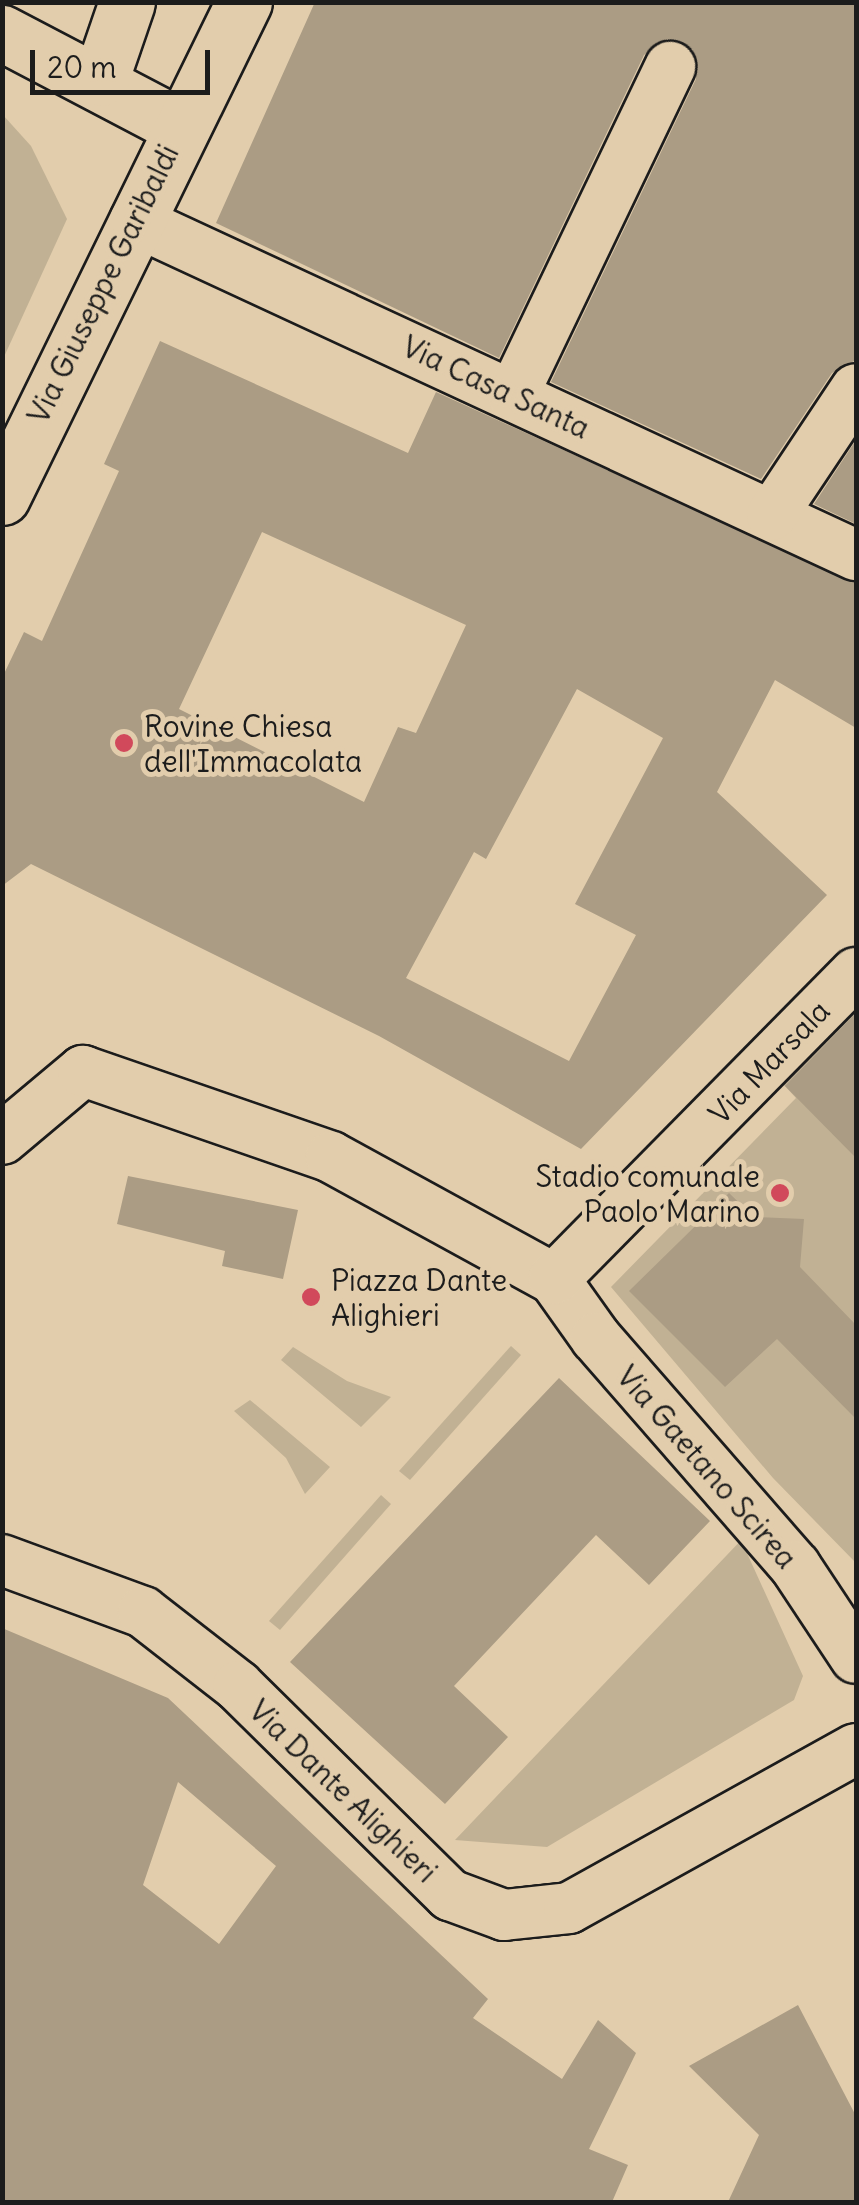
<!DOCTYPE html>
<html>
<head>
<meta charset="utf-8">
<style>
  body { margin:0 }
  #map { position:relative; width:859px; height:2205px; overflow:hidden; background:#e2cdac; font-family:Delius,sans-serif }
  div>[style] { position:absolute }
  .green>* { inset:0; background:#c1b194 }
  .building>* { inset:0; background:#ab9c84 }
  .roads { filter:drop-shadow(2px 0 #1c1c1c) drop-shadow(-2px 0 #1c1c1c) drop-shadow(0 2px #1c1c1c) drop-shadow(0 -2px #1c1c1c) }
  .minor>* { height:50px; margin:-25px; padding:0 25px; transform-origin:25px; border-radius:25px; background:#e2cdac }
  .secondary>* { height:55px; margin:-27.5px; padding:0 27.5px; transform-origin:27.5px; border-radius:27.5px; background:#e2cdac }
  .dots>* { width:28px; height:28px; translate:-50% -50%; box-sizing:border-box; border:5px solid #e2cdac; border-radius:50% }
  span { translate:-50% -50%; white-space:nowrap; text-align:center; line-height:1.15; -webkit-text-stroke:10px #e2cdac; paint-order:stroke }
  .street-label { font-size:30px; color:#1c1c1c }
  .poi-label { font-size:30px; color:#1c1c1c }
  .left { translate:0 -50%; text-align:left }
  .right { translate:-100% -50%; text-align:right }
  .frame { position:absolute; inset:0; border:5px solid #1c1c1c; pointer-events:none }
  .scale { position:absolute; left:30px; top:50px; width:180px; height:45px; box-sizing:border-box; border:5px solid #1c1c1c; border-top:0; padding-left:12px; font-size:30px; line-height:35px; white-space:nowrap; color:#1c1c1c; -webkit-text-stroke:8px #e2cdac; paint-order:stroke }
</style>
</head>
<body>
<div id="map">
  <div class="green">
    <div style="clip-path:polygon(3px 115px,31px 146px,67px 219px,3px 359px)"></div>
    <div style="clip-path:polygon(856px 1011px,856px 1563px,773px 1478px,611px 1287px,796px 1098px,783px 1084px)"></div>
    <div style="clip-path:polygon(511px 1346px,521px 1355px,410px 1480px,399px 1471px)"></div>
    <div style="clip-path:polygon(293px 1347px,347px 1381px,391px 1397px,361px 1427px,281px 1360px)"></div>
    <div style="clip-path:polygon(250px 1400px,330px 1467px,305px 1494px,286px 1458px,234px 1411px)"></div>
    <div style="clip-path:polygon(381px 1495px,391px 1504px,280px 1630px,269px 1621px)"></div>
    <div style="clip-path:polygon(747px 1534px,755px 1541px,746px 1551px,803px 1676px,794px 1700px,547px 1847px,455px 1840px)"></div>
  </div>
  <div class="building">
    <div style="clip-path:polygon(315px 2px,856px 2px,856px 360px,832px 373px,761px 479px,551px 382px,696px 79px,693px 50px,667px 39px,644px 55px,499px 358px,216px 223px)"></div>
    <div style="clip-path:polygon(evenodd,160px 341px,408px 453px,436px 392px,856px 583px,856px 728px,775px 680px,717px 792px,827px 895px,581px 1149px,379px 1036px,31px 864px,2px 886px,2px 678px,24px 632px,42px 641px,119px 471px,104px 464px,160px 341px,262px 532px,466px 625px,416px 733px,398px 727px,364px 802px,179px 709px,262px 532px,160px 341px,577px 689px,663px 738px,575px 904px,636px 935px,569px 1061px,406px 978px,474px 852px,486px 859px,577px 689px)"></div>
    <div style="clip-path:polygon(856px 440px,856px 524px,814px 504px)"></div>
    <div style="clip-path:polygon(856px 1013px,856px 1158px,785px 1086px)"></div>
    <div style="clip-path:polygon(128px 1176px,298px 1210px,283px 1279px,222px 1266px,225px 1251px,117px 1224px)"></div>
    <div style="clip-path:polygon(729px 1193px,754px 1217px,804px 1219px,800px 1267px,856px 1325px,856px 1419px,777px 1339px,725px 1387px,629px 1291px)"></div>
    <div style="clip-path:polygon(559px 1378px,710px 1521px,649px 1585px,596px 1535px,454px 1686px,508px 1737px,445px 1804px,290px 1662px)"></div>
    <div style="clip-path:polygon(evenodd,2px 1628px,168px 1698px,488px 1999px,473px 2018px,562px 2079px,598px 2020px,636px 2053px,589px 2149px,628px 2165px,612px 2202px,2px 2202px,2px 1628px,178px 1782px,276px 1866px,219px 1944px,143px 1885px,178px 1782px)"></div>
    <div style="clip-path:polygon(798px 2005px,856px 2116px,856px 2202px,728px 2202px,759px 2135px,689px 2066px)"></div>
  </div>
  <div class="roads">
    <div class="minor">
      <div style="left:135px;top:221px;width:795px;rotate:24.86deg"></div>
      <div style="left:513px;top:395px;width:364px;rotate:-64.4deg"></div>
      <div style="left:772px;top:515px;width:151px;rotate:-56.3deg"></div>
      <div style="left:2px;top:1139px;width:106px;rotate:-40deg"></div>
      <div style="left:83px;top:1071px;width:262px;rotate:19.1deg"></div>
      <div style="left:331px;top:1157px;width:254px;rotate:28.7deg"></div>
      <div style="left:554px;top:1279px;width:72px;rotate:54.6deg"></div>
      <div style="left:596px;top:1338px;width:303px;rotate:48.9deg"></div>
      <div style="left:795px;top:1566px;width:110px;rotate:56.5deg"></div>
      <div style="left:554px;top:1279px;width:430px;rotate:-45.4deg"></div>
      <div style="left:2px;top:1560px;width:150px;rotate:20.2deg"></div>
      <div style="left:143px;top:1612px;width:120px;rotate:37.9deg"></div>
      <div style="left:238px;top:1686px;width:298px;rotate:44.6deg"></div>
      <div style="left:450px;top:1895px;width:58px;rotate:20.3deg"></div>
      <div style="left:504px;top:1915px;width:65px;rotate:-6.1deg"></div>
      <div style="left:569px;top:1908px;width:328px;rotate:-29deg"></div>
    </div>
    <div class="secondary">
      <div style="left:2px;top:33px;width:200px;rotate:27.7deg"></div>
      <div style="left:101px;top:78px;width:80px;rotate:-71.1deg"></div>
      <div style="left:2px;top:497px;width:551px;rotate:-63.95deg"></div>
    </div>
  </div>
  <div class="dots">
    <div style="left:124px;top:743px;background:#d1495b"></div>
    <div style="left:780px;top:1193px;background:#d1495b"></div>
    <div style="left:311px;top:1297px;background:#d1495b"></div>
  </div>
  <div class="street-label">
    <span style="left:103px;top:284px;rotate:-64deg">Via Giuseppe Garibaldi</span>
    <span style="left:496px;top:387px;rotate:25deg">Via Casa Santa</span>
    <span style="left:769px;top:1062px;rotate:-46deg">Via Marsala</span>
    <span style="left:707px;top:1467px;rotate:49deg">Via Gaetano Scirea</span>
    <span style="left:343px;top:1791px;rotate:44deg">Via Dante Alighieri</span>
  </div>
  <div class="poi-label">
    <span class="left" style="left:144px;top:743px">Rovine Chiesa<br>dell'Immacolata</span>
    <span class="right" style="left:760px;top:1193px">Stadio comunale<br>Paolo Marino</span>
    <span class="left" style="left:331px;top:1297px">Piazza Dante<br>Alighieri</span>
  </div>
  <div class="frame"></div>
  <div class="scale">20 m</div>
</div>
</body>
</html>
